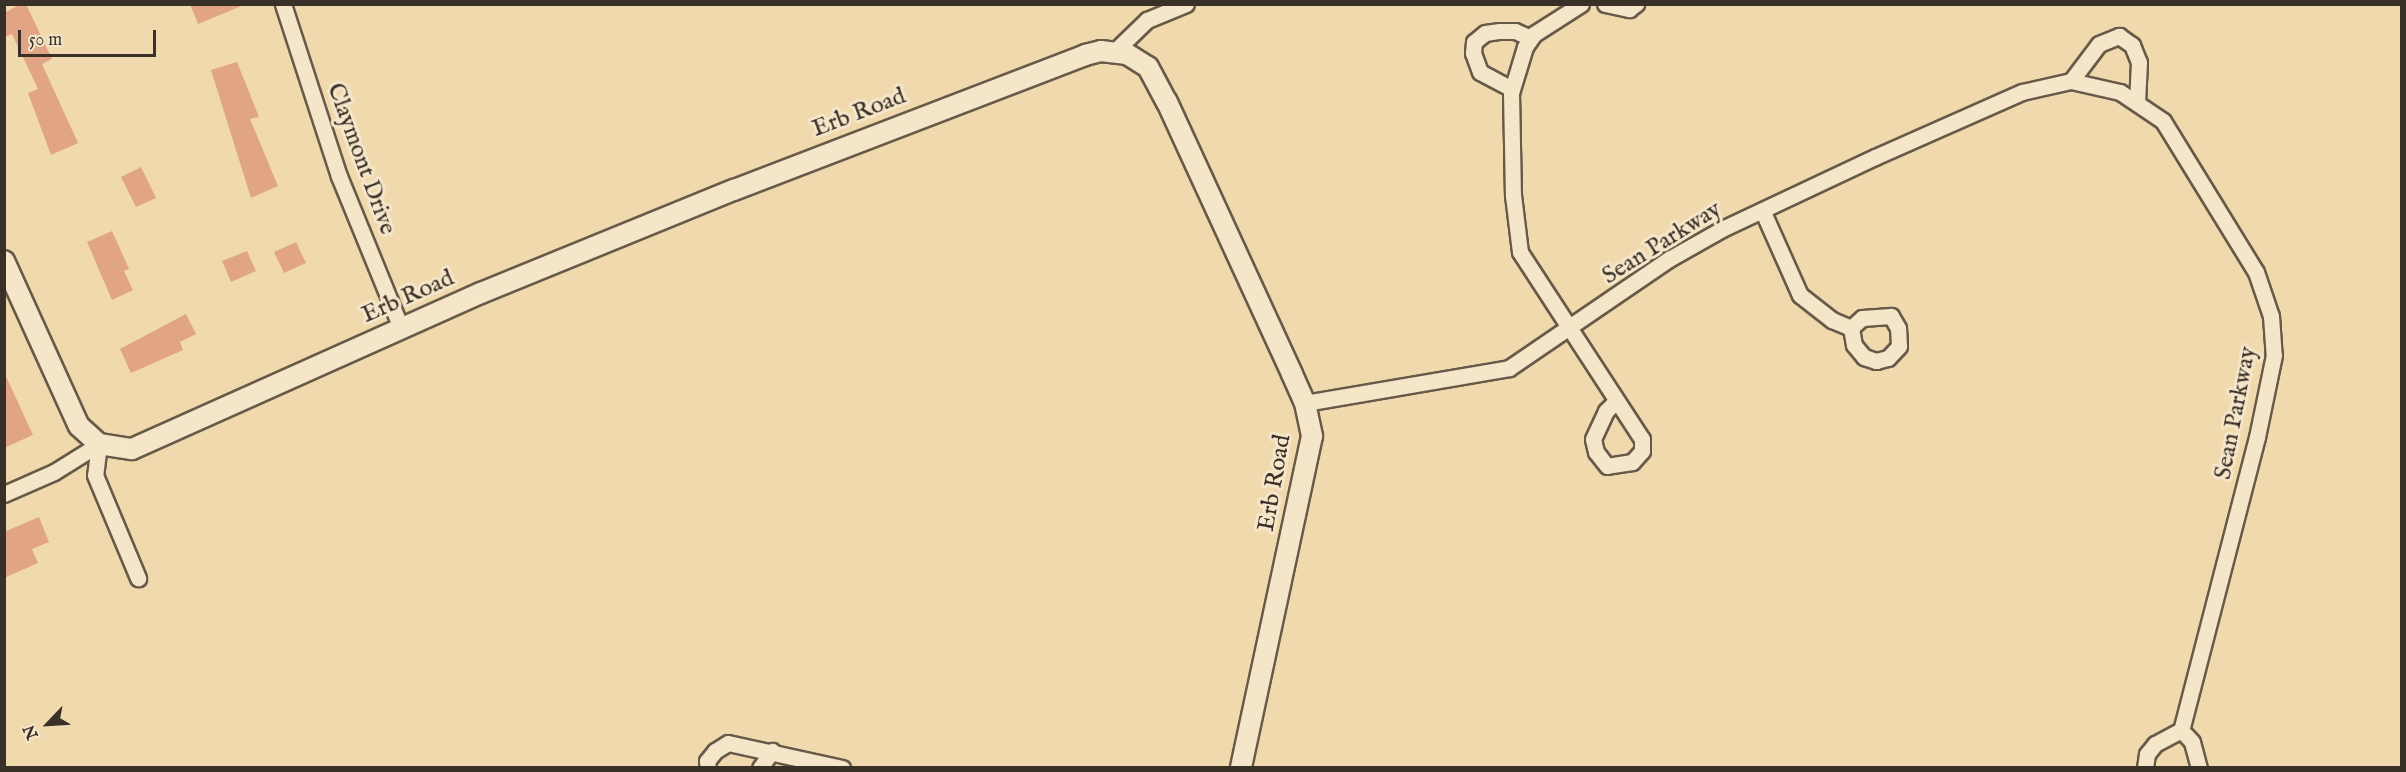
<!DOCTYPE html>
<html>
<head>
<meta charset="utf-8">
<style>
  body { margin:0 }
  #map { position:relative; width:2406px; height:772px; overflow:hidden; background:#f0d9ad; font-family:"IM FELL English",serif }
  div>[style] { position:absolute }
  .building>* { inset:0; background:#e1a585 }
  .roads { filter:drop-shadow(2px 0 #675a48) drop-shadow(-2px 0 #675a48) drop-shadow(0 2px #675a48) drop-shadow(0 -2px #675a48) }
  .minor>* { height:15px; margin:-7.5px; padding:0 7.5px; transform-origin:7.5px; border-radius:7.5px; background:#f5e6ca }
  .tertiary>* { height:20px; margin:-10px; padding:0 10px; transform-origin:10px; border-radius:10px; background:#f5e6ca }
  span { translate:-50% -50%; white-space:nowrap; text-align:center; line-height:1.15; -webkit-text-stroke:6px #f5e6ca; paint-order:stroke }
  .street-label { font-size:24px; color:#393027 }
  .frame { position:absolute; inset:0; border:6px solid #393027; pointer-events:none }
  .north { position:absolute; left:18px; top:694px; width:60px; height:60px; -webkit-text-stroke:4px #f5e6ca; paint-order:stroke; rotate:245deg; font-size:16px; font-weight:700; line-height:24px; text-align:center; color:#393027 }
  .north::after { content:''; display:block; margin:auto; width:21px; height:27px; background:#393027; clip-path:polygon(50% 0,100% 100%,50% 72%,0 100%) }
  .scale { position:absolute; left:18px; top:30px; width:138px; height:27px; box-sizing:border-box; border:3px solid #393027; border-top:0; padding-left:8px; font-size:18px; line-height:21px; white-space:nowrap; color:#393027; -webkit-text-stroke:4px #f5e6ca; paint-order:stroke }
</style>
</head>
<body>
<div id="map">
  <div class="building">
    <div style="clip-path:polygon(21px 4px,26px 4px,52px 59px,42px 64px,78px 143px,51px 155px,28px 93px,38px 89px,12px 34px,4px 37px,4px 13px)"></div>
    <div style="clip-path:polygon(190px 4px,244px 4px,244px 5px,198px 24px)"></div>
    <div style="clip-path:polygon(237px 62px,259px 117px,250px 119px,278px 186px,251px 198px,211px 70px)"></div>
    <div style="clip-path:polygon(141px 167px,156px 198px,136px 207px,121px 177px)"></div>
    <div style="clip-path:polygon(112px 231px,129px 269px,124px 271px,133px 290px,112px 300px,87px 242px)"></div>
    <div style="clip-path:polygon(296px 242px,306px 263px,284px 273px,274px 252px)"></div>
    <div style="clip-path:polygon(247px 251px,256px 271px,231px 282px,222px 261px)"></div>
    <div style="clip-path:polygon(186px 314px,196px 334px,180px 342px,183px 350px,131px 373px,120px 349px)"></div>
    <div style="clip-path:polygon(4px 372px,33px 435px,4px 448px)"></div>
    <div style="clip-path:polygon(39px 517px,49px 542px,32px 549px,38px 563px,4px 578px,4px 532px)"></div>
  </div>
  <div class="roads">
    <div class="minor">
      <div style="left:283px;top:4px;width:181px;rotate:72deg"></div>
      <div style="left:339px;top:176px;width:164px;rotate:67.8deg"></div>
      <div style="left:1581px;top:4px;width:56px;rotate:147.4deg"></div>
      <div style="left:1534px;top:34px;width:16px;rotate:125deg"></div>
      <div style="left:1525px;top:47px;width:48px;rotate:106.9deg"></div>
      <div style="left:1511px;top:93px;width:102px;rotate:88.9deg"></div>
      <div style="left:1513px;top:195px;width:57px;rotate:83deg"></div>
      <div style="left:1520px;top:252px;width:223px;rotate:56.9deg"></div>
      <div style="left:1642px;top:439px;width:12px;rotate:90deg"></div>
      <div style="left:1642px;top:451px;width:15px;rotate:132deg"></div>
      <div style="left:1632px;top:462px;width:25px;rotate:171deg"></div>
      <div style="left:1607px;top:466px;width:18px;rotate:-128deg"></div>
      <div style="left:1596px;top:452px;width:13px;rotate:-103deg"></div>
      <div style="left:1593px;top:439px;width:31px;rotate:-65deg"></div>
      <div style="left:1606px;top:411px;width:14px;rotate:-45deg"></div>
      <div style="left:1605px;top:4px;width:25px;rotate:12deg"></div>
      <div style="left:1629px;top:9px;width:9px;rotate:-36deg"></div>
      <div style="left:1115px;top:51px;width:45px;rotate:-44.1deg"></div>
      <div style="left:1147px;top:20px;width:42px;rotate:-22.3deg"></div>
      <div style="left:2071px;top:81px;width:46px;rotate:-52.9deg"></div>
      <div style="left:2099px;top:44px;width:22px;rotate:-22deg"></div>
      <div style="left:2119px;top:36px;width:16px;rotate:35deg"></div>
      <div style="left:2132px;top:45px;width:18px;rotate:68deg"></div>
      <div style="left:2139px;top:62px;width:41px;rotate:92.8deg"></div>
      <div style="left:1512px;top:89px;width:36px;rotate:-152deg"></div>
      <div style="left:1480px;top:72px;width:20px;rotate:-110deg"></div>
      <div style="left:1473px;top:53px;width:11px;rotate:-85deg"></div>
      <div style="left:1474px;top:42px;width:14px;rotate:-39deg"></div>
      <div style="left:1485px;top:33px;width:15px;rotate:-8deg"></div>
      <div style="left:1500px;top:31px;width:15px"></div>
      <div style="left:1515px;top:31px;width:17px;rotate:24deg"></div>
      <div style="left:1763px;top:212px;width:91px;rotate:66deg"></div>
      <div style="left:1800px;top:295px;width:41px;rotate:38deg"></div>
      <div style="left:1832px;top:320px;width:21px;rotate:23deg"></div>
      <div style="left:1851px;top:328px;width:17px;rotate:80deg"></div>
      <div style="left:1854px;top:345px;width:16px;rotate:50deg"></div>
      <div style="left:1864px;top:357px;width:13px;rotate:18deg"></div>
      <div style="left:1876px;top:361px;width:12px;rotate:-14deg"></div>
      <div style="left:1888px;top:358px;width:16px;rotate:-47deg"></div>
      <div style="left:1899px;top:346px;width:18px;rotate:-93deg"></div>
      <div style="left:1898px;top:328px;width:14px;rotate:-120deg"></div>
      <div style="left:1891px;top:316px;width:29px;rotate:176deg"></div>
      <div style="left:1862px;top:318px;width:15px;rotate:138deg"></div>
      <div style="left:1305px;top:403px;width:207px;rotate:-9.7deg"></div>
      <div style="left:1509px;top:368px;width:194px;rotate:-34.3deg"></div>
      <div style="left:1669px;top:259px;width:61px;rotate:-29.5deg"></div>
      <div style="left:1722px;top:229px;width:169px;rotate:-25.2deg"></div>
      <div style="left:1875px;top:157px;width:161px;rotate:-23.9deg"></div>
      <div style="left:2022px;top:92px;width:50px;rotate:-12.7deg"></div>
      <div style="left:2071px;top:81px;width:50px;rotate:12.7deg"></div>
      <div style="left:2120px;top:92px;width:52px;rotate:34deg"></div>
      <div style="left:2163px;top:121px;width:177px;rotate:58.4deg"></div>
      <div style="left:2256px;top:272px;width:46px;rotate:71.2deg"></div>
      <div style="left:2271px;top:316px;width:39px;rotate:86deg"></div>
      <div style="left:2274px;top:355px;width:84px;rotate:101.7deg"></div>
      <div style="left:2257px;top:437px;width:303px;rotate:104.5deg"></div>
      <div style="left:99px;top:444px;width:31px;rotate:97deg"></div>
      <div style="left:95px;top:475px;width:112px;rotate:67.3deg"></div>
      <div style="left:4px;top:494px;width:55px;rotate:-23.7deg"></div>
      <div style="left:54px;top:472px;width:53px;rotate:-31.9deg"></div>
      <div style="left:2181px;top:730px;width:16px;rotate:47deg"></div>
      <div style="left:2192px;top:742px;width:27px;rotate:75deg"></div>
      <div style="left:708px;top:768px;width:7px;rotate:-98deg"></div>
      <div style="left:707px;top:761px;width:13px;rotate:-51deg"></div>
      <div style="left:715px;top:751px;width:15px;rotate:-32deg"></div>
      <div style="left:728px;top:743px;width:117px;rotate:12.4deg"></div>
      <div style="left:760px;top:768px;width:21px;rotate:-55deg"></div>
      <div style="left:2145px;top:768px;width:14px;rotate:-82deg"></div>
      <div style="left:2147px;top:754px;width:13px;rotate:-51deg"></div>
      <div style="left:2155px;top:744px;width:30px;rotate:-28deg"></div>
    </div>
    <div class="tertiary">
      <div style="left:4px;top:261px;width:181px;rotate:65.6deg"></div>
      <div style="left:79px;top:426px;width:27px;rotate:42deg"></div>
      <div style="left:99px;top:444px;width:33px;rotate:9deg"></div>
      <div style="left:132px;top:449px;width:382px;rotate:-24.1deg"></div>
      <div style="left:481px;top:293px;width:273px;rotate:-22.2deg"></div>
      <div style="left:734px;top:190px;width:376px;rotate:-21deg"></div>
      <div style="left:1085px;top:55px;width:16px;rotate:-14deg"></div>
      <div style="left:1101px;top:51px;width:26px;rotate:7deg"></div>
      <div style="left:1127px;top:54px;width:25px;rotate:32deg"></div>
      <div style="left:1148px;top:67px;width:40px;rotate:62deg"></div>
      <div style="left:1167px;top:102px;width:299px;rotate:65.3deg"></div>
      <div style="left:1292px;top:374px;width:32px;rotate:66deg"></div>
      <div style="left:1305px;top:403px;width:34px;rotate:78deg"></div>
      <div style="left:1312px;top:436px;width:340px;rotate:102.1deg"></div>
    </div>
  </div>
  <div class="street-label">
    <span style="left:859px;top:113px;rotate:-21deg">Erb Road</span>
    <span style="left:361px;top:159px;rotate:70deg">Claymont Drive</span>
    <span style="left:1662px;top:243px;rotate:-32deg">Sean Parkway</span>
    <span style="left:408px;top:297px;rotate:-24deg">Erb Road</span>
    <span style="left:2236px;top:413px;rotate:-79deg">Sean Parkway</span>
    <span style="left:1275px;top:483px;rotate:-80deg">Erb Road</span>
  </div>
  <div class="frame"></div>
  <div class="north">N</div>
  <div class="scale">50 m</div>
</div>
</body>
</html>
